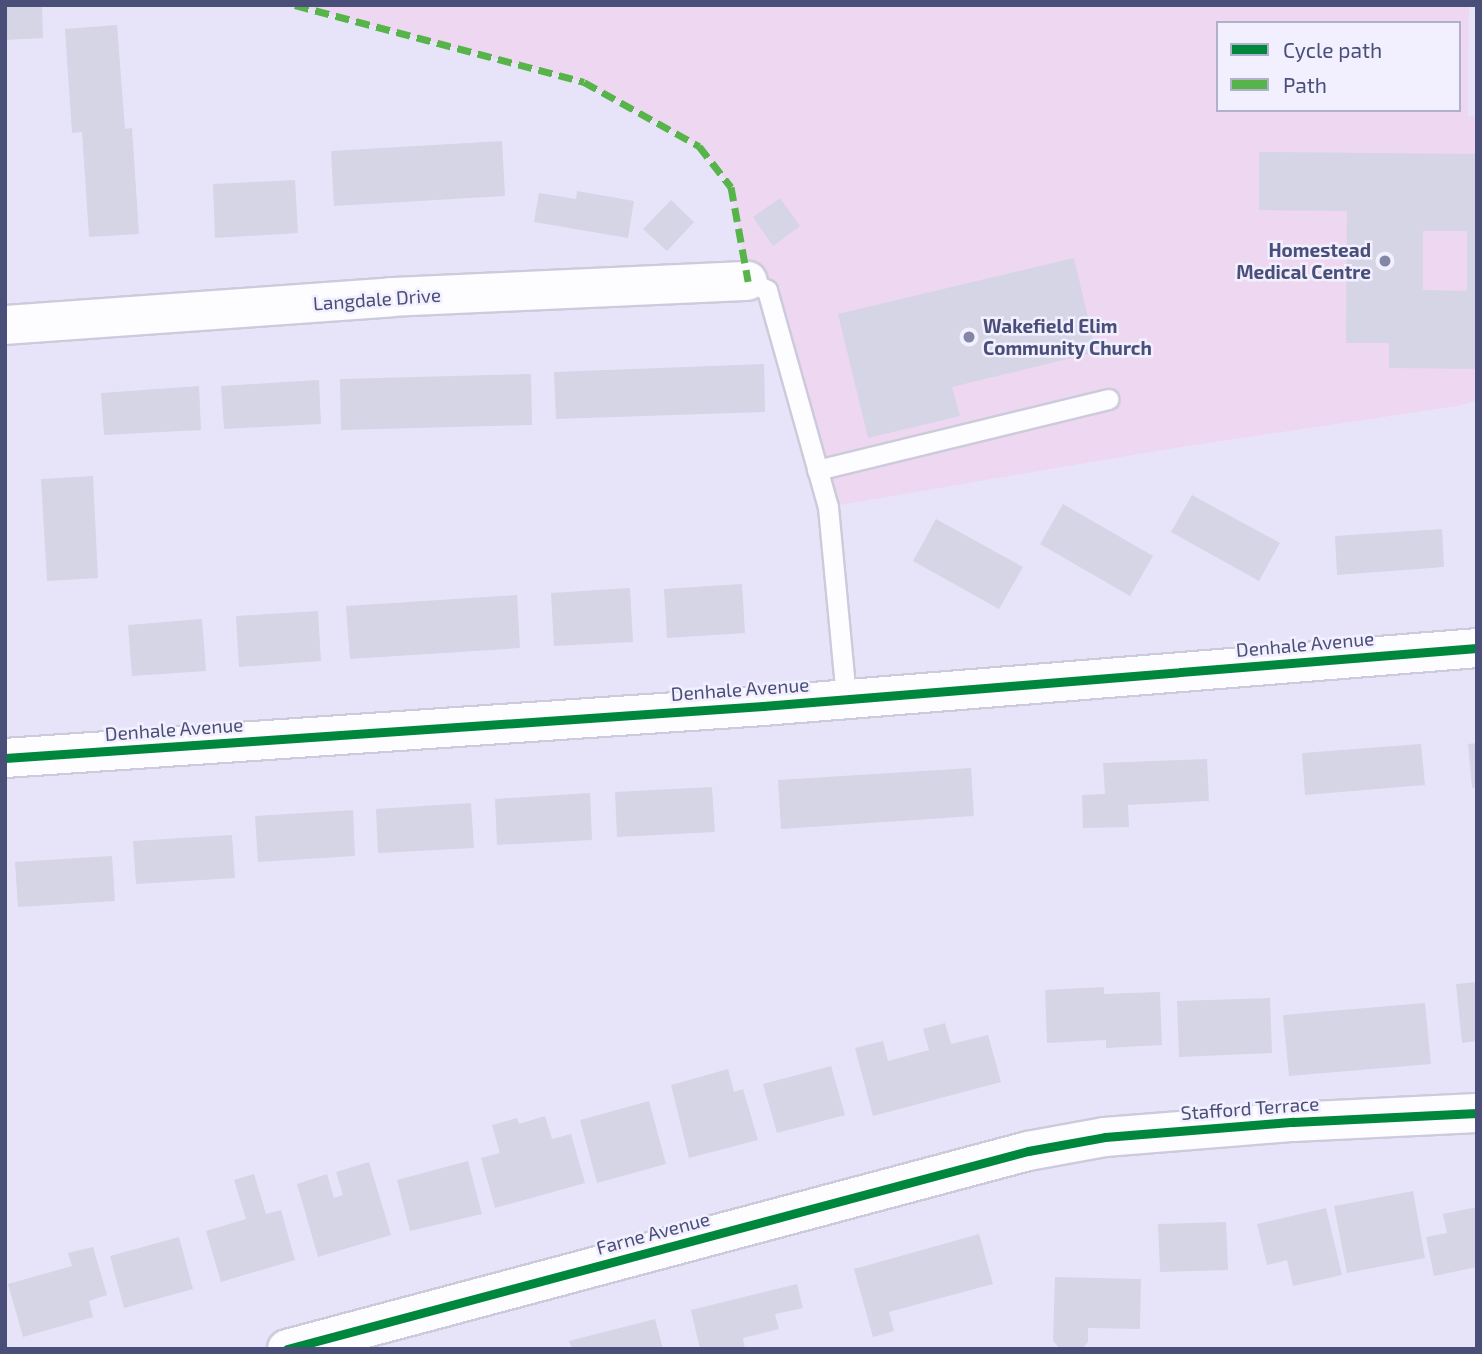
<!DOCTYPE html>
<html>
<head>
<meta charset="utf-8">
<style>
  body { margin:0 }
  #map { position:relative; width:1482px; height:1354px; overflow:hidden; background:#f0edf9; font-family:"Exo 2",sans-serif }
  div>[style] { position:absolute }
  .residential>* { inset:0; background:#e7e4fa }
  .green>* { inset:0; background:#eed7f0 }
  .building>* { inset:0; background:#d5d5e6 }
  .roads { filter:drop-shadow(2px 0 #cbcbdb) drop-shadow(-2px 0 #cbcbdb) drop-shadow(0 2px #cbcbdb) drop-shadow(0 -2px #cbcbdb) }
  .service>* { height:19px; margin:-9.5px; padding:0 9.5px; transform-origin:9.5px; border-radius:9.5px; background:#fdfcfe }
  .minor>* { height:38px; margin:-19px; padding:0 19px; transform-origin:19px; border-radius:19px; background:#fdfcfe }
  .quiet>* { height:7px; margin-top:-3.5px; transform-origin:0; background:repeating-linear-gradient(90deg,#57b44a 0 14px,transparent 0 21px) }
  .cycleway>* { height:9px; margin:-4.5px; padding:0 4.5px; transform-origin:4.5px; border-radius:4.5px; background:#00873e }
  .dots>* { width:19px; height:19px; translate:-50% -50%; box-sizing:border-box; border:4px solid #f2f0ff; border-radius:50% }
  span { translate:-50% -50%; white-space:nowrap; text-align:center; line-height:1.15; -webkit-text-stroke:5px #f2f0ff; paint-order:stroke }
  .poi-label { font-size:19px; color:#4a4f7a; font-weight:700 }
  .right { translate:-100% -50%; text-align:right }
  .left { translate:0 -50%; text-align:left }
  .street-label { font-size:19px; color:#4a4f7a }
  .frame { position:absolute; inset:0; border:7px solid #4a4f7a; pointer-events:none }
  .legend { position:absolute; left:1216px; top:21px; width:245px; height:91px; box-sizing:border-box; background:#f2f0ff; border:2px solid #afb0ca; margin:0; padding:9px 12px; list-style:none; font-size:21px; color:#4a4f7a }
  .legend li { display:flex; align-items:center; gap:14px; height:35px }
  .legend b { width:35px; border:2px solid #afb0ca }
</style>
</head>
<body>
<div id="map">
  <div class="residential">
    <div style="clip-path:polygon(5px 5px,295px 5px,584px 82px,699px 146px,731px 187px,741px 230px,1156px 451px,1459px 406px,1477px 401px,1477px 1349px,5px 1349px)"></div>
    <div style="clip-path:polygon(1469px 5px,1477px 5px,1477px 117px,1468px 117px)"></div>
  </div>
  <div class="green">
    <div style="clip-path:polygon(evenodd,295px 5px,1469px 5px,1468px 116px,1477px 117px,1477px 401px,1459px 406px,1156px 451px,828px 507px,767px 291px,748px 281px,731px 187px,699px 146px,584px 82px,295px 5px,1218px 23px,1459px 23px,1459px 110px,1218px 110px,1218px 23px)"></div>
  </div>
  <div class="building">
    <div style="clip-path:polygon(5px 5px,42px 5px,43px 38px,5px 40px)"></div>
    <div style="clip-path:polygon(117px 25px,125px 129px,132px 128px,139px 234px,89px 237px,82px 132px,72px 133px,65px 29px)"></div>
    <div style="clip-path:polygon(502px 141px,505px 196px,334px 206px,331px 151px)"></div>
    <div style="clip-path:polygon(evenodd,1259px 152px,1477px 154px,1477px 369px,1389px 368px,1389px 343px,1346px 343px,1347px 211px,1259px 210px,1259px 152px,1423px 231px,1467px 231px,1467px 291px,1423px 290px,1423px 231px)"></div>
    <div style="clip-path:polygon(295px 180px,298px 233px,215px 238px,213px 184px)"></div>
    <div style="clip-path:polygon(577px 191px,634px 201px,628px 238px,534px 222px,539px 193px,576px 199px)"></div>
    <div style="clip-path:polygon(780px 198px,800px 226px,773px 246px,753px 217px)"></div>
    <div style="clip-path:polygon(671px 200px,694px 222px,667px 251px,643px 229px)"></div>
    <div style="clip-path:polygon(1074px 258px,1096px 352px,952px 387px,960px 416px,868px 438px,838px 314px)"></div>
    <div style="clip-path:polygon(764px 364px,765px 412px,556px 419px,554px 372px)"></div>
    <div style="clip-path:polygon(531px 374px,532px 425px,341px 430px,340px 379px)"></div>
    <div style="clip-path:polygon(319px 380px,321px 424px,224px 429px,221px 386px)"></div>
    <div style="clip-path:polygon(199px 386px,201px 430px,104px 435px,101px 393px)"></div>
    <div style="clip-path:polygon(93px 476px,98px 578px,47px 581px,41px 479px)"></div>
    <div style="clip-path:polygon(1192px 495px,1280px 543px,1259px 581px,1171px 532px)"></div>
    <div style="clip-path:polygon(1063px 504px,1153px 556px,1130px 596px,1040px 544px)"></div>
    <div style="clip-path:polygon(936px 519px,1023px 567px,999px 609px,913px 561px)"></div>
    <div style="clip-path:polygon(1442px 529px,1444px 567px,1337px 575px,1335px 536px)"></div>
    <div style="clip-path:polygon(742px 584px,745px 633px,667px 638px,664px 589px)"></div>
    <div style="clip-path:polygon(630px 588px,633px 642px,554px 646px,551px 593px)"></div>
    <div style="clip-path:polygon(517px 595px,520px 648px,350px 659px,346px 606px)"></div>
    <div style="clip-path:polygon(318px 611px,321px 661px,239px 667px,236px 616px)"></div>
    <div style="clip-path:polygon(202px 619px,206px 671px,132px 676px,128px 625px)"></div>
    <div style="clip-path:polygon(1477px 743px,1477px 787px,1472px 788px,1468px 744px)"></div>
    <div style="clip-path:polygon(1421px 744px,1425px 785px,1305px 795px,1302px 753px)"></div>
    <div style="clip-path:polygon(1207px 759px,1209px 801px,1128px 805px,1129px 827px,1083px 828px,1082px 795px,1105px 794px,1103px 763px)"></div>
    <div style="clip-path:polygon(971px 768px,974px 816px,781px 829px,778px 780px)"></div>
    <div style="clip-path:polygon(712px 787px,715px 832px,617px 837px,615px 792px)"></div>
    <div style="clip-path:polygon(590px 793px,592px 840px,497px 845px,495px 799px)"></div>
    <div style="clip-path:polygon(471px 803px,474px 848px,378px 853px,376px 809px)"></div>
    <div style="clip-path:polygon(353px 810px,355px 856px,258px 862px,255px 816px)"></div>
    <div style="clip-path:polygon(232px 835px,235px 878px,136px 884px,133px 841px)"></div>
    <div style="clip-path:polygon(112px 856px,115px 901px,18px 907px,15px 862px)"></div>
    <div style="clip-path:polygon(1477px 982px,1477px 1041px,1462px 1043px,1456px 984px)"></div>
    <div style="clip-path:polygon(1104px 987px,1104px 994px,1160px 992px,1162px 1045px,1106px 1048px,1106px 1040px,1047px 1043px,1045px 990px)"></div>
    <div style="clip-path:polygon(1270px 998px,1272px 1053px,1179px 1057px,1177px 1001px)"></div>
    <div style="clip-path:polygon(1425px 1003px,1431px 1064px,1289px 1076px,1283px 1015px)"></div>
    <div style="clip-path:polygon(945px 1023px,951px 1044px,988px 1035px,1001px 1082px,873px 1116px,855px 1048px,883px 1041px,888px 1061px,929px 1050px,923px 1029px)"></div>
    <div style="clip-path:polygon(831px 1066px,845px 1115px,777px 1133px,763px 1084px)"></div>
    <div style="clip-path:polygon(728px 1069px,734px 1092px,743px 1089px,758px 1140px,689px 1158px,671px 1085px)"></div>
    <div style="clip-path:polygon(649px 1101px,666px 1164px,597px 1183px,580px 1120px)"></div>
    <div style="clip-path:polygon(545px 1116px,552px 1139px,571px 1134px,585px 1183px,495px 1208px,481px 1158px,500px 1153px,492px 1125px,517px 1118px,519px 1124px)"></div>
    <div style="clip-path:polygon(468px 1161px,482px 1214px,410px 1231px,397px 1180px)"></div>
    <div style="clip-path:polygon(369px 1162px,391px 1235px,318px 1257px,297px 1184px,327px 1174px,334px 1198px,343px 1195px,336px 1172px)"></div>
    <div style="clip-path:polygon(254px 1174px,266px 1214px,281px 1210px,295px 1260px,221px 1282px,206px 1231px,246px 1219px,234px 1180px)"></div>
    <div style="clip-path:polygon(1413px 1191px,1425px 1258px,1347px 1273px,1334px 1206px)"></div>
    <div style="clip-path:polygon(1477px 1207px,1477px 1267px,1434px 1276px,1426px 1237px,1447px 1233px,1443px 1214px)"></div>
    <div style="clip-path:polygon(1326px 1208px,1342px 1275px,1293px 1286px,1287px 1260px,1267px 1265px,1257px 1224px)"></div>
    <div style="clip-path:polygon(1226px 1222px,1228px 1270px,1160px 1272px,1158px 1224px)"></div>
    <div style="clip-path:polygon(979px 1234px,993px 1284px,889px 1312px,894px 1331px,873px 1337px,854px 1269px)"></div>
    <div style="clip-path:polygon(179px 1237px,193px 1289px,124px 1308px,110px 1256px)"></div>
    <div style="clip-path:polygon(93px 1247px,107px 1295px,89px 1301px,93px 1317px,23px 1337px,8px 1284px,72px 1266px,68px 1253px)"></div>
    <div style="clip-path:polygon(1055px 1277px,1141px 1279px,1140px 1329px,1088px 1328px,1088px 1342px,1082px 1349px,1060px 1349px,1053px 1341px)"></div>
    <div style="clip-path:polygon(797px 1284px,803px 1308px,775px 1314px,779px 1329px,743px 1338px,745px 1349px,700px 1349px,691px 1310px)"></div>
    <div style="clip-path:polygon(655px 1319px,663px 1349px,572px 1349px,569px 1341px)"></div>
  </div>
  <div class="roads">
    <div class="service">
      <div style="left:748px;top:281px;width:21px;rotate:25deg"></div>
      <div style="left:767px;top:290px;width:225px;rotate:74.3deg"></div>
      <div style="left:828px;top:507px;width:193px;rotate:84.6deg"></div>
      <div style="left:817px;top:470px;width:300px;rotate:-13.7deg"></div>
    </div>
    <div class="minor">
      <div style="left:5px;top:325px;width:387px;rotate:-4.1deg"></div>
      <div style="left:391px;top:297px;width:357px;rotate:-2.6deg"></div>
      <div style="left:5px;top:758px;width:760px;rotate:-3.92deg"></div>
      <div style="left:763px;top:706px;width:716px;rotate:-4.64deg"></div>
      <div style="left:287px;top:1349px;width:767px;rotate:-14.96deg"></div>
      <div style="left:1028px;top:1151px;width:78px;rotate:-10.3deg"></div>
      <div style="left:1105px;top:1137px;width:189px;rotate:-4.6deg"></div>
      <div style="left:1293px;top:1122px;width:184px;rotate:-2.8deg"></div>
    </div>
  </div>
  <div class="quiet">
    <div style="left:295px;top:5px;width:299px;rotate:14.9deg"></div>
    <div style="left:584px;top:82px;width:132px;rotate:29.1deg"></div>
    <div style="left:699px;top:146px;width:52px;rotate:52deg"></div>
    <div style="left:731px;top:187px;width:96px;rotate:79.7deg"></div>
  </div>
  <div class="cycleway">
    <div style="left:5px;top:758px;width:760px;rotate:-3.92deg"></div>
    <div style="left:763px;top:706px;width:716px;rotate:-4.64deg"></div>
    <div style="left:287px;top:1349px;width:767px;rotate:-14.96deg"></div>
    <div style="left:1028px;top:1151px;width:78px;rotate:-10.3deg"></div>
    <div style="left:1105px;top:1137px;width:189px;rotate:-4.6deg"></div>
    <div style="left:1293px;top:1122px;width:184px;rotate:-2.8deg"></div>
  </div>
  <div class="dots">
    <div style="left:1385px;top:261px;background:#8486a6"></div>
    <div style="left:969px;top:337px;background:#8486a6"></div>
  </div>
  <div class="poi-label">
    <span class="right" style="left:1371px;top:261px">Homestead<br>Medical Centre</span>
    <span class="left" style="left:983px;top:337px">Wakefield Elim<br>Community Church</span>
  </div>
  <div class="street-label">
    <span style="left:377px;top:299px;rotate:-4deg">Langdale Drive</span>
    <span style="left:1305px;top:644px;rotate:-5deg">Denhale Avenue</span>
    <span style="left:740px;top:689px;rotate:-4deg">Denhale Avenue</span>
    <span style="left:174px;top:729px;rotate:-4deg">Denhale Avenue</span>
    <span style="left:1250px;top:1108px;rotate:-4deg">Stafford Terrace</span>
    <span style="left:653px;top:1233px;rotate:-15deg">Farne Avenue</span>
  </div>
  <div class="frame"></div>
  <ul class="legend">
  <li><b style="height:9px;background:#00873e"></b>Cycle path</li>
  <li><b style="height:9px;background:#57b44a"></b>Path</li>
  </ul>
</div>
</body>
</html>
